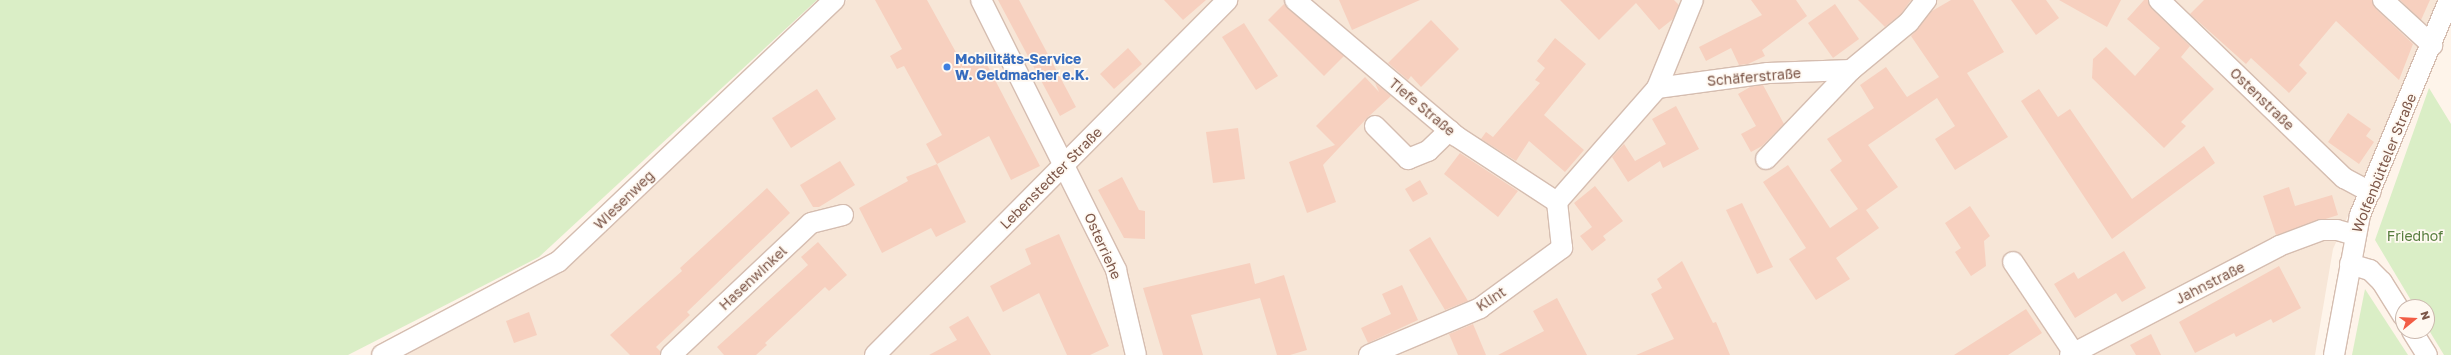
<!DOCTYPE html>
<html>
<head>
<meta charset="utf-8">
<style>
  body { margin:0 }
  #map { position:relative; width:2451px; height:355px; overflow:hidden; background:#fef4ea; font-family:"Golos Text",sans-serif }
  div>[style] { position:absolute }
  .residential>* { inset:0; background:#f7e6d7 }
  .green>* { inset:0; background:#daeec6 }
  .building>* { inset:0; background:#f7d0bf }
  .roads { filter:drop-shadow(1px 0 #d5bdb0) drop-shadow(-1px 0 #d5bdb0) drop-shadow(0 1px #d5bdb0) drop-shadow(0 -1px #d5bdb0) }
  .minor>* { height:20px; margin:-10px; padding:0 10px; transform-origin:10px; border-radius:10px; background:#fff }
  .dots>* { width:11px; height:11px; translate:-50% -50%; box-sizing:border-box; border:2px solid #fff9f2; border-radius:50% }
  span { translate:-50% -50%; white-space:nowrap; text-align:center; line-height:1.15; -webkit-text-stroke:3.5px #fff9f2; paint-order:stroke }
  .shop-label { font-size:14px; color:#366cbe; font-weight:700 }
  .left { translate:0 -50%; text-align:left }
  .street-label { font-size:14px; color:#7d5749 }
  .park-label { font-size:14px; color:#567d3d }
  .north { position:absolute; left:2395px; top:299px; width:40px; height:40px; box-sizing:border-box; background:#fff9f2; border:1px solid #cbb8ae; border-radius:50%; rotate:72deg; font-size:11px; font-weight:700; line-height:16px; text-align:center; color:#7d5749 }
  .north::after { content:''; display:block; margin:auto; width:14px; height:18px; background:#f25c45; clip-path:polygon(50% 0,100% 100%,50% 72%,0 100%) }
</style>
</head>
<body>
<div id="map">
  <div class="residential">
    <div style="clip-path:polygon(847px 0,2438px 0,2370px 167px,2333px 249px,2315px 355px,397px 355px,560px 270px)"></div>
  </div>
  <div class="green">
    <div style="clip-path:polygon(0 0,817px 0,539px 257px,348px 355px,0 355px)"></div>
    <div style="clip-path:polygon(2429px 88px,2451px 124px,2451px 355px,2444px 355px,2427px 327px,2427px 307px,2415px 307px,2375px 240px)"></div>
    <div style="clip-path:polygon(2365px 289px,2408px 355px,2352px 355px)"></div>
  </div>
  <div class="building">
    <div style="clip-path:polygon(875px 0,927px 0,963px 65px,982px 55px,1040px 166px,1011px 180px,989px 136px,937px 164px,926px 144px,942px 135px,904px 66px,897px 69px,890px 56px,902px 49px)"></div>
    <div style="clip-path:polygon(998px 0,1019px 0,1076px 107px,1060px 116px)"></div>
    <div style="clip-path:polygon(1164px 0,1206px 0,1183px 20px)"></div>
    <div style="clip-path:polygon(1339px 0,1420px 0,1352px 30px)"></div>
    <div style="clip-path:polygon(1560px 0,1674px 0,1679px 5px,1673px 19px,1659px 30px,1636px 3px,1599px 40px)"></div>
    <div style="clip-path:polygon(1751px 0,1796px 0,1807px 16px,1762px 50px,1765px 56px,1748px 64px,1739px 65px,1731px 48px,1706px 61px,1699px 47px,1762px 15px)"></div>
    <div style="clip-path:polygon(1858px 0,1911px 0,1901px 14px,1885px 27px)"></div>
    <div style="clip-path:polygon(1951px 0,1973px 0,2004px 52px,1967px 73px,2008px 137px,1955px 170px,1935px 139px,1955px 126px,1937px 98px,1868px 145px,1898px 187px,1866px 210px,1879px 228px,1836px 258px,1850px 279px,1816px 300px,1789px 259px,1806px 248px,1763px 182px,1788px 165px,1830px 228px,1858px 209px,1830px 170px,1842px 161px,1827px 139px,1874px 108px,1860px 85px,1886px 67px,1907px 97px,1939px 77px,1911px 36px,1932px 11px)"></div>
    <div style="clip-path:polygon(2011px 0,2046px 0,2059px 18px,2036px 35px)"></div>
    <div style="clip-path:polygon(2059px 0,2121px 0,2107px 27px)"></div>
    <div style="clip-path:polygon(2144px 0,2148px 0,2151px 8px,2190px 46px,2181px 57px,2214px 89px,2181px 122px,2186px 126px,2164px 148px,2092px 78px,2093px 59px,2106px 47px,2135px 76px,2160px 48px,2127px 19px)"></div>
    <div style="clip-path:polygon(2204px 0,2372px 0,2375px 8px,2413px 44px,2399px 80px,2336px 21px,2299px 65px,2307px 73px,2289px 93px,2251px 58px,2246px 64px,2190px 14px)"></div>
    <div style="clip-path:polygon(2400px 0,2430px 0,2421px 20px)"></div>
    <div style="clip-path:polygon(1284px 4px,1344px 56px,1324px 76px,1268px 20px)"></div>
    <div style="clip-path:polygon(1835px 4px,1859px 39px,1833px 58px,1808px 23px)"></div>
    <div style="clip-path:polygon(1431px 20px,1459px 49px,1421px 87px,1411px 76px,1408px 80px,1388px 63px)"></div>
    <div style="clip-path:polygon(1244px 23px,1278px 76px,1256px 90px,1222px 37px)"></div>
    <div style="clip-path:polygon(1555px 38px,1586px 64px,1544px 115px,1584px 150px,1565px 172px,1529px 141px,1516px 161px,1481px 139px,1486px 132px,1493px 137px,1540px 83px,1535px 80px,1545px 68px,1537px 61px)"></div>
    <div style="clip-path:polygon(1128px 48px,1142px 64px,1114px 89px,1100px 74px)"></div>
    <div style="clip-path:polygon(1365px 77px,1379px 92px,1375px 83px,1391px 96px,1367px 118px,1323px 165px,1336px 202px,1307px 213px,1289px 162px,1335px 145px,1316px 126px)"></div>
    <div style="clip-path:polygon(1763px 85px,1784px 124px,1762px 146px,1751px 152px,1741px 134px,1756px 126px,1738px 94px,1750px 87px)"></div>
    <div style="clip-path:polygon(817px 89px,836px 119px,791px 148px,772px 118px)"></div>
    <div style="clip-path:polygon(2039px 89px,2058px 117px,2070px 109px,2132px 199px,2204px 146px,2215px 163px,2112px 239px,2021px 101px)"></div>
    <div style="clip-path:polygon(1676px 106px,1699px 149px,1663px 168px,1660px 161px,1628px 182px,1612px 157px,1624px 144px,1635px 161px,1666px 144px,1652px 119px)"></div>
    <div style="clip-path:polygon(2348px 113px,2371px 129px,2366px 136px,2374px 142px,2359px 164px,2328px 142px)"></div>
    <div style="clip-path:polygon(1238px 128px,1245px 179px,1213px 183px,1206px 132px)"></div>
    <div style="clip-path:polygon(1460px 153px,1518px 191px,1498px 217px,1444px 174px)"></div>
    <div style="clip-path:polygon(840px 161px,855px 185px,819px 207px,813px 207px,800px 185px)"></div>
    <div style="clip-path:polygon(937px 164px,966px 222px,936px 237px,931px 228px,882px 253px,859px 208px,908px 181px,906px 177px)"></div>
    <div style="clip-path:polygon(1122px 177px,1139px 210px,1145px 211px,1145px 239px,1124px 238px,1098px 190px)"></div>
    <div style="clip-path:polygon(1420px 180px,1428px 194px,1413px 202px,1405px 189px)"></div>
    <div style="clip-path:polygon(1595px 186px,1623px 221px,1603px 236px,1606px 240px,1592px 251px,1580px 236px,1592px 227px,1574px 203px)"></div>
    <div style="clip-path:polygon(2289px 187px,2295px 206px,2332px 195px,2338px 215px,2276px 235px,2263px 196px)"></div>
    <div style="clip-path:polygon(767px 188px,790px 213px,687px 312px,690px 315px,656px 347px,660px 351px,660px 355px,630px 355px,610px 335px,682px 271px,680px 268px)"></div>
    <div style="clip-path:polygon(1742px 203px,1773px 267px,1757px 274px,1726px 210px)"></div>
    <div style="clip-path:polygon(1970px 206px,1990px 236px,1984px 241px,1986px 266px,1971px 276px,1955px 252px,1961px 248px,1945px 223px)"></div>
    <div style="clip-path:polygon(1059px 234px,1109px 346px,1090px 355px,1067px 355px,1039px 293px,1003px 312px,990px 286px,1031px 264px,1025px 249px)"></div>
    <div style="clip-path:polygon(1430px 237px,1468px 301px,1445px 310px,1409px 250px)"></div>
    <div style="clip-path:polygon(818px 242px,847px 275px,829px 291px,825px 287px,765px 343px,767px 345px,756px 355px,724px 355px,717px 347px,808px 265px,801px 257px)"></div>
    <div style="clip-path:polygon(2124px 251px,2146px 288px,2122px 302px,2116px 293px,2075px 318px,2054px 284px,2074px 272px,2078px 279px)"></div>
    <div style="clip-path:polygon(1682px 261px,1713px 323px,1716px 322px,1730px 355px,1636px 355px,1674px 339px,1651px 294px,1662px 288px,1657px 279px)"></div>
    <div style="clip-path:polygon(1250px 263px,1255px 284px,1284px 275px,1307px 350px,1290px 355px,1277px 355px,1260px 298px,1191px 315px,1203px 355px,1163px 355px,1143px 288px)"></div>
    <div style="clip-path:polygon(2279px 266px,2301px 308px,2273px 323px,2271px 319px,2236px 337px,2234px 333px,2195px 353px,2179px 322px)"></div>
    <div style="clip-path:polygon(1402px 285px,1418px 320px,1368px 343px,1361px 328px,1391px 314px,1382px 294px)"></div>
    <div style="clip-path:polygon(1557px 298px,1587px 355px,1498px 355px,1544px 331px,1533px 311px)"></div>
    <div style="clip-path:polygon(2026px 309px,2042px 333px,2008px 355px,1954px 355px)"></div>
    <div style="clip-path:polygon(529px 312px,537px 335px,514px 343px,506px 321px)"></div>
    <div style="clip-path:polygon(968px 316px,991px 355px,929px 355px,957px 340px,949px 327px)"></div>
    <div style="clip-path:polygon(1473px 324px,1486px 355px,1458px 355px,1449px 334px)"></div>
    <div style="clip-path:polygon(2151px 334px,2161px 355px,2136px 355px,2130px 345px)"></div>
  </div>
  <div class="roads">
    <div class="minor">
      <div style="left:981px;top:0;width:302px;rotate:63.4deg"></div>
      <div style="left:1116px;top:270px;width:87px;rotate:76.8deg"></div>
      <div style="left:1295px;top:0;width:211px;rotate:40.2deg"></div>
      <div style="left:1456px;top:136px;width:121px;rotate:33.2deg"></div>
      <div style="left:2159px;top:0;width:257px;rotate:43.9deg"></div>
      <div style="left:2344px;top:178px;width:30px;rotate:28deg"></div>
      <div style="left:2383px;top:0;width:67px;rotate:42.6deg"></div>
      <div style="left:1657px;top:88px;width:95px;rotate:-67.8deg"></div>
      <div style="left:1375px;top:126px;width:47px;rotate:45deg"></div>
      <div style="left:1408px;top:159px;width:22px;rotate:-22deg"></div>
      <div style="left:1428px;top:151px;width:30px;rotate:-44deg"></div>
      <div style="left:1766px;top:159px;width:123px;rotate:-46.3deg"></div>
      <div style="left:1557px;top:202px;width:152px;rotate:-48.7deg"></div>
      <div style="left:1657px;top:88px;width:112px;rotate:-7.7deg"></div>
      <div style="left:1768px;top:73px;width:83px;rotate:-2.1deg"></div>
      <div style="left:1851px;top:70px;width:75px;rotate:-39.6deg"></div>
      <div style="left:1909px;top:22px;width:28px;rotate:-52deg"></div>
      <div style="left:2013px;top:262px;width:110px;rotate:56.2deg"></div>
      <div style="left:2350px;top:264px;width:21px;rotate:17deg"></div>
      <div style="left:2370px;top:270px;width:17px;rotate:45deg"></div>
      <div style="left:2382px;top:282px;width:40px;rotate:58deg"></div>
      <div style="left:2412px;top:331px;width:28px;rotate:58deg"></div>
      <div style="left:382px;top:355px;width:199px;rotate:-27.9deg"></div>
      <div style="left:558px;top:262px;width:381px;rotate:-43.5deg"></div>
      <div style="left:671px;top:355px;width:192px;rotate:-43.3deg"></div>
      <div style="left:811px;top:223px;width:33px;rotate:-14deg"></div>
      <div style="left:875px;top:355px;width:500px;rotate:-45.2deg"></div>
      <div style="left:1369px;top:355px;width:121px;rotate:-22.9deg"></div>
      <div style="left:1480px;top:308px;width:102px;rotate:-36.2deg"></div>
      <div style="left:1562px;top:248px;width:46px;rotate:-96.2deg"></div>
      <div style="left:2070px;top:355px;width:236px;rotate:-27.5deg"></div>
      <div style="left:2279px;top:246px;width:46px;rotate:-20.4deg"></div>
      <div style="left:2322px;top:230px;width:15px"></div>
      <div style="left:2337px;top:230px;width:19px;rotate:16deg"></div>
      <div style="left:2334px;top:355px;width:142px;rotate:-79.5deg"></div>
      <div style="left:2360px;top:215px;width:233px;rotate:-67.5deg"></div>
    </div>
  </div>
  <div class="dots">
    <div style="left:947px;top:67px;background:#3f7fe0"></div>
  </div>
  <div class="shop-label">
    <span class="left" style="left:955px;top:67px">Mobilitäts-Service<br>W. Geldmacher e.K.</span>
  </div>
  <div class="street-label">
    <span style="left:1754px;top:77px;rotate:-5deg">Schäferstraße</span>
    <span style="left:2262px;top:99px;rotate:44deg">Ostenstraße</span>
    <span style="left:1422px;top:107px;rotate:40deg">Tiefe Straße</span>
    <span style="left:2384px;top:163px;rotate:-68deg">Wolfenbütteler Straße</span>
    <span style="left:1051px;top:178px;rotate:-45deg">Lebenstedter Straße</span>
    <span style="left:624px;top:200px;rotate:-44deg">Wiesenweg</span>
    <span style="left:1103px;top:246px;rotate:66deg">Osterriehe</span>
    <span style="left:753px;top:278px;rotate:-43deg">Hasenwinkel</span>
    <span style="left:2210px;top:283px;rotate:-27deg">Jahnstraße</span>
    <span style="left:1491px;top:299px;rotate:-33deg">Klint</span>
  </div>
  <div class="park-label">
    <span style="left:2415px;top:236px">Friedhof</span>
  </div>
  <div class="north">N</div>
</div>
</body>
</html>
